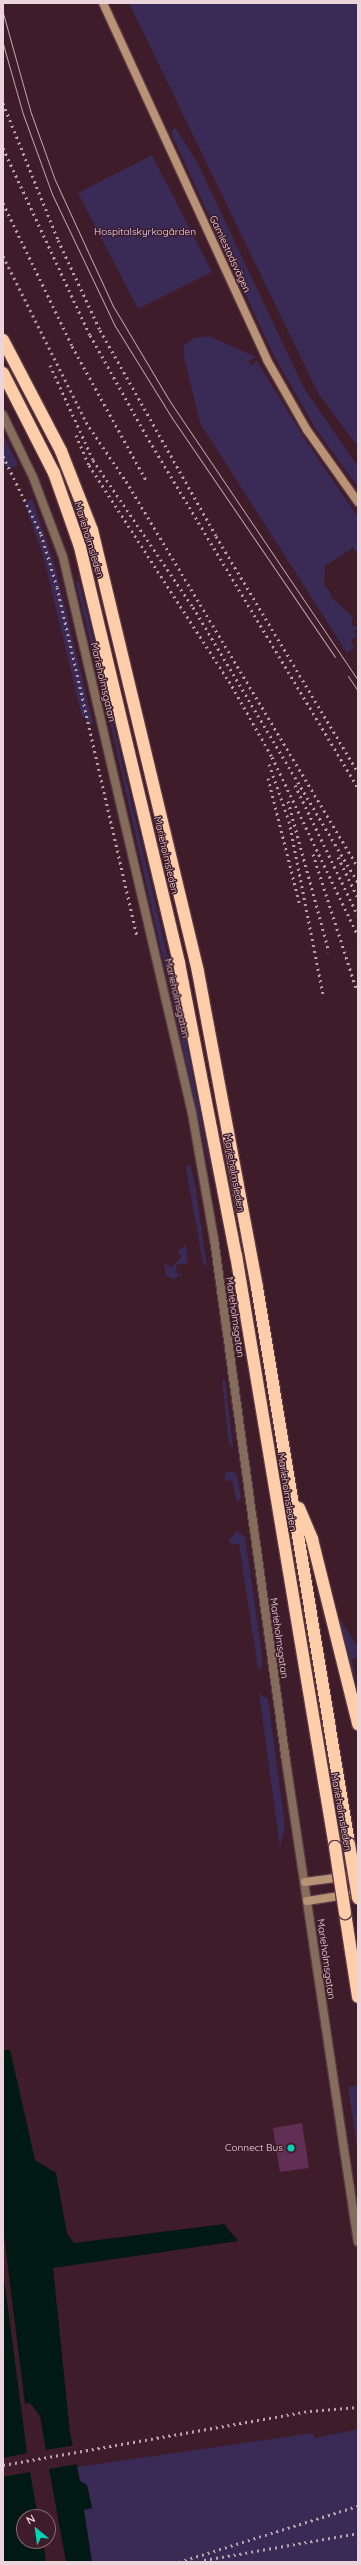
<!DOCTYPE html>
<html>
<head>
<meta charset="utf-8">
<style>
  body { margin:0 }
  #map { position:relative; width:361px; height:2565px; overflow:hidden; background:#3f1c29; font-family:Quicksand,sans-serif }
  div>[style] { position:absolute }
  .green>* { inset:0; background:#392a56 }
  .water>* { inset:0; background:#001914 }
  .pier>* { inset:0; background:#3f1c29 }
  .building>* { inset:0; background:#612e54 }
  .roads { filter:drop-shadow(1px 0 #5b3945) drop-shadow(-1px 0 #5b3945) drop-shadow(0 1px #5b3945) drop-shadow(0 -1px #5b3945) }
  .street>* { height:8px; margin:-4px; padding:0 4px; transform-origin:4px; border-radius:4px; background:#856d5b }
  .secondary>* { height:8px; margin:-4px; padding:0 4px; transform-origin:4px; border-radius:4px; background:#b99376 }
  .highway>* { height:12px; margin:-6px; padding:0 6px; transform-origin:6px; border-radius:6px; background:#fecdaa }
  .tram>* { height:1px; margin:-0.5px; padding:0 0.5px; transform-origin:0.5px; border-radius:0.5px; background:#bba0a9 }
  .rail>* { height:3px; margin-top:-1.5px; transform-origin:0; background:repeating-linear-gradient(90deg,#bba0a9 0 2px,transparent 0 6px) }
  .bridges { filter:drop-shadow(1px 0 #5b3945) drop-shadow(-1px 0 #5b3945) drop-shadow(0 1px #5b3945) drop-shadow(0 -1px #5b3945) }
  .highway-bridge>* { height:12px; margin:-6px; padding:0 6px; transform-origin:6px; border-radius:6px; background:#fecdaa }
  .dots>* { width:11px; height:11px; translate:-50% -50%; box-sizing:border-box; border:2px solid #3f1c29; border-radius:50% }
  span { translate:-50% -50%; white-space:nowrap; text-align:center; line-height:1.15; -webkit-text-stroke:3px #3f1c29; paint-order:stroke }
  .park-label { font-size:10px; color:#e0d6f9 }
  .street-label { font-size:10px; color:#ecd4db }
  .poi-label { font-size:10px; color:#ecd4db }
  .right { translate:-100% -50%; text-align:right }
  .frame { position:absolute; inset:0; border:4px solid #ecd4db; pointer-events:none }
  .north { position:absolute; left:16px; top:2509px; width:40px; height:40px; box-sizing:border-box; background:#3f1c29; border:1px solid #846670; border-radius:50%; rotate:331deg; font-size:11px; font-weight:700; line-height:16px; text-align:center; color:#ecd4db }
  .north::after { content:''; display:block; margin:auto; width:14px; height:18px; background:#00d5b7; clip-path:polygon(50% 0,100% 100%,50% 72%,0 100%) }
</style>
</head>
<body>
<div id="map">
  <div class="green">
    <div style="clip-path:polygon(129px 3px,358px 3px,358px 447px,318px 393px)"></div>
    <div style="clip-path:polygon(175px 127px,197px 162px,304px 388px,358px 467px,358px 487px,317px 431px,273px 354px,171px 133px)"></div>
    <div style="clip-path:polygon(152px 155px,212px 272px,138px 309px,78px 193px)"></div>
    <div style="clip-path:polygon(209px 336px,256px 357px,249px 361px,251px 366px,257px 361px,304px 438px,358px 517px,358px 554px,353px 548px,325px 566px,324px 584px,332px 595px,330px 596px,353px 617px,351px 625px,358px 627px,354px 631px,357px 637px,351px 640px,354px 648px,347px 653px,200px 423px,184px 356px,184px 345px,194px 338px)"></div>
    <div style="clip-path:polygon(3px 435px,18px 465px,9px 470px,3px 462px)"></div>
    <div style="clip-path:polygon(32px 499px,55px 566px,93px 723px,90px 725px,85px 717px,82px 717px,43px 555px,26px 507px,26px 502px)"></div>
    <div style="clip-path:polygon(79px 581px,85px 605px,105px 687px,101px 686px,76px 583px)"></div>
    <div style="clip-path:polygon(110px 710px,180px 1009px,216px 1196px,108px 713px)"></div>
    <div style="clip-path:polygon(190px 1164px,195px 1184px,207px 1267px,203px 1264px,186px 1168px)"></div>
    <div style="clip-path:polygon(186px 1245px,188px 1263px,176px 1265px,177px 1274px,183px 1274px,174px 1279px,166px 1276px,164px 1264px,172px 1267px,182px 1256px,177px 1251px)"></div>
    <div style="clip-path:polygon(222px 1380px,225px 1380px,233px 1448px,229px 1444px)"></div>
    <div style="clip-path:polygon(232px 1471px,237px 1474px,241px 1498px,237px 1502px,232px 1480px,225px 1481px,224px 1477px,226px 1472px)"></div>
    <div style="clip-path:polygon(237px 1531px,245px 1537px,262px 1655px,262px 1667px,258px 1670px,239px 1544px,231px 1544px,229px 1540px)"></div>
    <div style="clip-path:polygon(336px 1613px,358px 1647px,358px 1657px,352px 1659px,358px 1701px)"></div>
    <div style="clip-path:polygon(259px 1693px,268px 1699px,285px 1826px,280px 1848px)"></div>
    <div style="clip-path:polygon(358px 2085px,358px 2153px,348px 2087px)"></div>
    <div style="clip-path:polygon(358px 2429px,358px 2562px,92px 2562px,83px 2510px,92px 2508px,87px 2485px,80px 2481px,77px 2467px,313px 2433px,315px 2438px)"></div>
  </div>
  <div class="water">
    <div style="clip-path:polygon(evenodd,3px 2050px,10px 2050px,35px 2160px,56px 2173px,67px 2234px,74px 2243px,224px 2224px,238px 2241px,53px 2268px,70px 2433px,80px 2481px,87px 2485px,92px 2508px,84px 2510px,92px 2562px,3px 2562px,3px 2050px,24px 2517px,48px 2517px,48px 2541px,24px 2541px,24px 2517px)"></div>
  </div>
  <div class="pier">
    <div style="clip-path:polygon(3px 2228px,25px 2404px,30px 2403px,40px 2416px,46px 2450px,75px 2445px,78px 2464px,49px 2469px,66px 2562px,46px 2562px,43px 2541px,48px 2541px,48px 2517px,38px 2517px,30px 2472px,3px 2477px,3px 2458px,27px 2453px,3px 2271px)"></div>
  </div>
  <div class="building">
    <div style="clip-path:polygon(302px 2123px,309px 2168px,280px 2172px,273px 2128px)"></div>
  </div>
  <div class="roads">
    <div class="street">
      <div style="left:3px;top:415px;width:69px;rotate:64.2deg"></div>
      <div style="left:33px;top:477px;width:85px;rotate:69.4deg"></div>
      <div style="left:63px;top:557px;width:571px;rotate:76.94deg"></div>
      <div style="left:192px;top:1113px;width:128px;rotate:80.1deg"></div>
      <div style="left:214px;top:1239px;width:527px;rotate:82.15deg"></div>
      <div style="left:286px;top:1761px;width:486px;rotate:81.5deg"></div>
    </div>
    <div class="secondary">
      <div style="left:103px;top:3px;width:393px;rotate:65.3deg"></div>
      <div style="left:267px;top:360px;width:81px;rotate:60.3deg"></div>
      <div style="left:307px;top:430px;width:88px;rotate:54.7deg"></div>
      <div style="left:305px;top:1882px;width:53px;rotate:-7.5deg"></div>
      <div style="left:307px;top:1901px;width:52px;rotate:-8.9deg"></div>
    </div>
    <div class="highway">
      <div style="left:3px;top:340px;width:125px;rotate:62.4deg"></div>
      <div style="left:61px;top:451px;width:85px;rotate:68.6deg"></div>
      <div style="left:92px;top:530px;width:455px;rotate:76.5deg"></div>
      <div style="left:198px;top:972px;width:320px;rotate:79.4deg"></div>
      <div style="left:257px;top:1287px;width:565px;rotate:80.62deg"></div>
      <div style="left:3px;top:373px;width:112px;rotate:63deg"></div>
      <div style="left:54px;top:473px;width:78px;rotate:70.6deg"></div>
      <div style="left:80px;top:547px;width:428px;rotate:76.6deg"></div>
      <div style="left:179px;top:963px;width:298px;rotate:79deg"></div>
      <div style="left:236px;top:1255px;width:600px;rotate:80.51deg"></div>
      <div style="left:299px;top:1508px;width:34px;rotate:67deg"></div>
      <div style="left:312px;top:1539px;width:191px;rotate:76deg"></div>
      <div style="left:345px;top:1913px;width:85px;rotate:81.2deg"></div>
    </div>
  </div>
  <div class="tram">
    <div style="left:3px;top:13px;width:104px;rotate:74.4deg"></div>
    <div style="left:31px;top:113px;width:71px;rotate:70.3deg"></div>
    <div style="left:55px;top:180px;width:139px;rotate:65.3deg"></div>
    <div style="left:113px;top:306px;width:109px;rotate:59.2deg"></div>
    <div style="left:169px;top:400px;width:338px;rotate:56deg"></div>
    <div style="left:3px;top:44px;width:73px;rotate:74.1deg"></div>
    <div style="left:23px;top:114px;width:85px;rotate:70.1deg"></div>
    <div style="left:52px;top:194px;width:146px;rotate:64.5deg"></div>
    <div style="left:115px;top:326px;width:108px;rotate:58.2deg"></div>
    <div style="left:172px;top:418px;width:289px;rotate:55.7deg"></div>
    <div style="left:348px;top:676px;width:18px;rotate:56deg"></div>
  </div>
  <div class="rail">
    <div style="left:3px;top:103px;width:148px;rotate:68.1deg"></div>
    <div style="left:58px;top:240px;width:99px;rotate:65deg"></div>
    <div style="left:100px;top:330px;width:236px;rotate:60.6deg"></div>
    <div style="left:216px;top:536px;width:275px;rotate:59deg"></div>
    <div style="left:3px;top:148px;width:206px;rotate:65.1deg"></div>
    <div style="left:90px;top:335px;width:120px;rotate:60.7deg"></div>
    <div style="left:149px;top:440px;width:406px;rotate:59deg"></div>
    <div style="left:3px;top:203px;width:159px;rotate:64.2deg"></div>
    <div style="left:72px;top:346px;width:153px;rotate:61.1deg"></div>
    <div style="left:3px;top:256px;width:186px;rotate:63.4deg"></div>
    <div style="left:86px;top:422px;width:71px;rotate:55.9deg"></div>
    <div style="left:126px;top:481px;width:450px;rotate:59deg"></div>
    <div style="left:50px;top:365px;width:104px;rotate:65.6deg"></div>
    <div style="left:93px;top:460px;width:178px;rotate:55.8deg"></div>
    <div style="left:193px;top:607px;width:322px;rotate:59.1deg"></div>
    <div style="left:76px;top:435px;width:33px;rotate:67deg"></div>
    <div style="left:89px;top:465px;width:257px;rotate:57.1deg"></div>
    <div style="left:229px;top:681px;width:87px;rotate:60.5deg"></div>
    <div style="left:272px;top:757px;width:199px;rotate:64.3deg"></div>
    <div style="left:3px;top:456px;width:87px;rotate:64deg"></div>
    <div style="left:41px;top:534px;width:55px;rotate:73.2deg"></div>
    <div style="left:57px;top:587px;width:359px;rotate:77.1deg"></div>
    <div style="left:269px;top:764px;width:60px;rotate:70.7deg"></div>
    <div style="left:289px;top:821px;width:177px;rotate:78.9deg"></div>
    <div style="left:268px;top:778px;width:131px;rotate:75.9deg"></div>
    <div style="left:295px;top:785px;width:145px;rotate:64.3deg"></div>
    <div style="left:288px;top:801px;width:156px;rotate:74.8deg"></div>
    <div style="left:313px;top:854px;width:141px;rotate:72.2deg"></div>
    <div style="left:338px;top:857px;width:46px;rotate:64deg"></div>
    <div style="left:3px;top:2465px;width:312px;rotate:-10deg"></div>
    <div style="left:310px;top:2411px;width:48px;rotate:-4.8deg"></div>
    <div style="left:204px;top:2560px;width:156px;rotate:-9.9deg"></div>
    <div style="left:179px;top:2562px;width:188px;rotate:-17.4deg"></div>
  </div>
  <div class="bridges">
    <div class="highway-bridge">
      <div style="left:349px;top:1844px;width:55px;rotate:80.5deg"></div>
      <div style="left:335px;top:1847px;width:67px;rotate:81.4deg"></div>
    </div>
  </div>
  <div class="dots">
    <div style="left:291px;top:2148px;background:#00d5b7"></div>
  </div>
  <div class="park-label">
    <span style="left:145px;top:232px">Hospitalskyrkogården</span>
  </div>
  <div class="street-label">
    <span style="left:230px;top:254px;rotate:65deg">Gamlestadsvägen</span>
    <span style="left:89px;top:540px;rotate:73deg">Marieholmsleden</span>
    <span style="left:103px;top:682px;rotate:77deg">Marieholmsgatan</span>
    <span style="left:166px;top:855px;rotate:77deg">Marieholmsleden</span>
    <span style="left:177px;top:998px;rotate:77deg">Marieholmsgatan</span>
    <span style="left:234px;top:1173px;rotate:80deg">Marieholmsleden</span>
    <span style="left:235px;top:1317px;rotate:82deg">Marieholmsgatan</span>
    <span style="left:287px;top:1492px;rotate:81deg">Marieholmsleden</span>
    <span style="left:279px;top:1638px;rotate:82deg">Marieholmsgatan</span>
    <span style="left:341px;top:1812px;rotate:80deg">Marieholmsleden</span>
    <span style="left:326px;top:1959px;rotate:82deg">Marieholmsgatan</span>
  </div>
  <div class="poi-label">
    <span class="right" style="left:283px;top:2148px">Connect Bus</span>
  </div>
  <div class="frame"></div>
  <div class="north">N</div>
</div>
</body>
</html>
